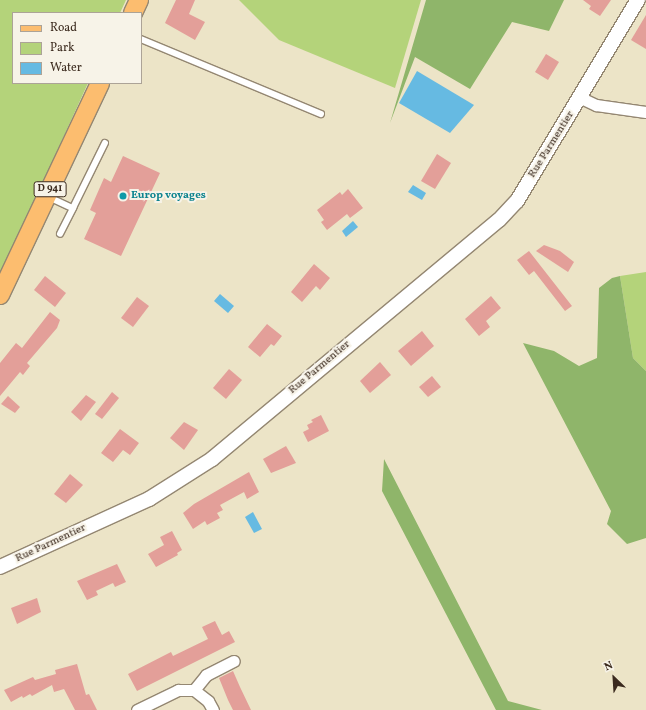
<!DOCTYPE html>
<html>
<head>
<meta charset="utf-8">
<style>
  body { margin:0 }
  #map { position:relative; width:646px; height:710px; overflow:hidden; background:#ece4c7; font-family:Vollkorn,serif }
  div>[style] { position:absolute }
  .green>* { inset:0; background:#b4d37a }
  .forest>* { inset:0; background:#8fb56a }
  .water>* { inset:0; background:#66bae2 }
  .building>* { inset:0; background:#e39f99 }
  .roads { filter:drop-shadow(1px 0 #948772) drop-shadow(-1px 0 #948772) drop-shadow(0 1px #948772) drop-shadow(0 -1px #948772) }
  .service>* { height:5.5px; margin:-2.75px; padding:0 2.75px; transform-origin:2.75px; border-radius:2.75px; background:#fff }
  .minor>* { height:11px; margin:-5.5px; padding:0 5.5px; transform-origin:5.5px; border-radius:5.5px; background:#fff }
  .tertiary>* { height:14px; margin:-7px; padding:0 7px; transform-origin:7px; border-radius:7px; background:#fff }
  .primary>* { height:18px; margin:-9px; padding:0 9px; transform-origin:9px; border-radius:9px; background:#fcbd6f }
  .dots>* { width:11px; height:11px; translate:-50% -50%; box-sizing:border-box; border:2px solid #f7f3e8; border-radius:50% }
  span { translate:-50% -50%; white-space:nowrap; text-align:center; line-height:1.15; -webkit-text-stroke:4px #f7f3e8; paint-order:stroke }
  .shield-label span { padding:1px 3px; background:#f7f3e8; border:1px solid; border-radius:3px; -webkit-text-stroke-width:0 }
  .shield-label { font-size:10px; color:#3b2a1e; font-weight:700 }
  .street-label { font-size:11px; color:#3b2a1e }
  .culture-label { font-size:11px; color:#0d838f; font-weight:700 }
  .left { translate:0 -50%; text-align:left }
  .legend { position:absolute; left:12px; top:12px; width:130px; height:72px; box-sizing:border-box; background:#f7f3e8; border:1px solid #aca397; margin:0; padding:5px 7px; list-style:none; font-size:12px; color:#3b2a1e }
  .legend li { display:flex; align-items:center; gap:8px; height:20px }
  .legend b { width:20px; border:1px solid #aca397 }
  .north { position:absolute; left:594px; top:658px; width:40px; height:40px; -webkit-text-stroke:3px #f7f3e8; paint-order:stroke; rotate:335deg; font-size:11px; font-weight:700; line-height:16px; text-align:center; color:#3b2a1e }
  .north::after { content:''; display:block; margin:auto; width:14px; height:18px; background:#3b2a1e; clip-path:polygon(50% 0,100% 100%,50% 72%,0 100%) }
</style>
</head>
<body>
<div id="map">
  <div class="green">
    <div style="clip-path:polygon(0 0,126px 0,120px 13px,13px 13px,13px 83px,88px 83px,0 277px)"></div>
    <div style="clip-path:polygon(239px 0,421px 0,395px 88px,279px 40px)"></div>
    <div style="clip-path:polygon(646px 272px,646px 371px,633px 358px,620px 276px)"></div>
  </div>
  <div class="forest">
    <div style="clip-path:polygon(426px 0,564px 0,549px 31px,512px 22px,470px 89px,415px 57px,390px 123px)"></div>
    <div style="clip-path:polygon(620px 276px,633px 358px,646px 371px,646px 538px,627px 544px,607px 524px,611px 511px,523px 343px,554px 351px,579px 366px,597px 358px,599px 288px,612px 278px)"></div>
    <div style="clip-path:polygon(384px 459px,508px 701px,542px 710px,496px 710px,382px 491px)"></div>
  </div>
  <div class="water">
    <div style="clip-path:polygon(417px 71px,474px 105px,450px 133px,399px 103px)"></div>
    <div style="clip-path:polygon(413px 185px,426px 193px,422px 200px,408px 192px)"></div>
    <div style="clip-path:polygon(353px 221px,358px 227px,346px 237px,342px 231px)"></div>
    <div style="clip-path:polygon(220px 294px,234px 306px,228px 313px,214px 301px)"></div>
    <div style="clip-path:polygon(253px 512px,262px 529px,254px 533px,245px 517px)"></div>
  </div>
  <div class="building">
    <div style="clip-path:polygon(176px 0,195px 0,189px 14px,205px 22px,195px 40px,165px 23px)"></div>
    <div style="clip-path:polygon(583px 0,611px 0,600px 16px,589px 9px,591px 6px)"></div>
    <div style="clip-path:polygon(646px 15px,646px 49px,631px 40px)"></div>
    <div style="clip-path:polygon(546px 54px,559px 62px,548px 80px,535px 72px)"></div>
    <div style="clip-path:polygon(437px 154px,451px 163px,435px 189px,421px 181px)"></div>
    <div style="clip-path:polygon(123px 156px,160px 173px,121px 256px,84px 239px,96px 213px,90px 210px,104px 178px,111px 182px)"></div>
    <div style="clip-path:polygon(348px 189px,363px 208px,350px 218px,347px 214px,327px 230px,321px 222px,324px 220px,317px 210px,340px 192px,342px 195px)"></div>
    <div style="clip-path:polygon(544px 245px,560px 251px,574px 262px,568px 272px,536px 251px)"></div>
    <div style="clip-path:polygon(529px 251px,572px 306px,565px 311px,534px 271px,529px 275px,517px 260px)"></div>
    <div style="clip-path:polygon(314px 264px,330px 278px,320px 290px,316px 286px,302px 302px,291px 292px)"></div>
    <div style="clip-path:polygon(45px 276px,66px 293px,55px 307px,34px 290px)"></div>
    <div style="clip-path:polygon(491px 296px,501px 308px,486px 321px,490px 327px,479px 336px,465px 319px)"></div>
    <div style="clip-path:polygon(137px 297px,149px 306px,133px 327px,121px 318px)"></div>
    <div style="clip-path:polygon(50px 312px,60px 320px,57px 328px,27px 363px,30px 366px,23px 375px,20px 372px,0 396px,0 363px,16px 343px,22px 348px)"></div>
    <div style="clip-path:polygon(267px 324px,282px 336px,274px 346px,271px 344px,260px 357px,248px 347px)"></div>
    <div style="clip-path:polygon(422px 331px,434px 346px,411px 366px,398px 351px)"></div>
    <div style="clip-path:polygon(380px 362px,391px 375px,370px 393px,360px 381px)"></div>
    <div style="clip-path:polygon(229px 369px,242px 380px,226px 399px,213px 388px)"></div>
    <div style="clip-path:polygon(432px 376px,441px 387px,428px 397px,419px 387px)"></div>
    <div style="clip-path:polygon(112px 392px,119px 398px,102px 419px,95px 414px)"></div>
    <div style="clip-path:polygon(86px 395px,96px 402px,81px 421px,71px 412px)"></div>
    <div style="clip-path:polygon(8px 396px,20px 407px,15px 413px,1px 404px)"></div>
    <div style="clip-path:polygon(321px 415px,329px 431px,308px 442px,303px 432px,309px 429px,307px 425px,313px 422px,311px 420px)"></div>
    <div style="clip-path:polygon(184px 422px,198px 430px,184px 450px,170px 438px)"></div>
    <div style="clip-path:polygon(120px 429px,139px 443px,130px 455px,123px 450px,113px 462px,101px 453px)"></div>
    <div style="clip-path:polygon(286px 446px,296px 463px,271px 473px,263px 459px)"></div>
    <div style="clip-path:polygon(249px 472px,259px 492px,247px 499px,244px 492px,220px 505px,223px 510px,217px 513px,220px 518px,207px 525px,205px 521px,193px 529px,183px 513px,194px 504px)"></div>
    <div style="clip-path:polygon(70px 474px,83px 485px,66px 503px,54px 494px)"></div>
    <div style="clip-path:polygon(172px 531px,182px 550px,177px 553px,178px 555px,156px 567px,148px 554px,164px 545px,160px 537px)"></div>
    <div style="clip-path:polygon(117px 564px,126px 582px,115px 587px,113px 583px,96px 591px,98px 595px,87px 600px,77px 581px)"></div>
    <div style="clip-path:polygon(37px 598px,41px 612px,17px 624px,11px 608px)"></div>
    <div style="clip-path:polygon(215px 621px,222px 635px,229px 631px,235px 642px,137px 691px,128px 674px,171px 652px,173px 656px,208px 639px,202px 627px)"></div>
    <div style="clip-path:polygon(77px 664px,86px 695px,89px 694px,97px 710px,75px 710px,64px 689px,54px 692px,52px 685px,32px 696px,30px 694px,23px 698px,22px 696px,11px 702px,4px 690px,33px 677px,35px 680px,56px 674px,55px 670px)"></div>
    <div style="clip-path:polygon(233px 671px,240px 687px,251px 710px,233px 710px,228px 700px,219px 678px)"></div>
  </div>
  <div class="roads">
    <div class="service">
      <div style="left:141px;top:39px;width:195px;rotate:22.6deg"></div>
      <div style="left:49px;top:197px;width:26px;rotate:25deg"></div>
      <div style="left:73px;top:208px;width:72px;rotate:-63.8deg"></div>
      <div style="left:60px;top:234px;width:29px;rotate:-63deg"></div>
    </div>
    <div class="minor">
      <div style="left:581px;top:98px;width:17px;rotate:25deg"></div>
      <div style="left:596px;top:105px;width:50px;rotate:8deg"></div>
      <div style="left:194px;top:690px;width:19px;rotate:-51deg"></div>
      <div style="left:206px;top:675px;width:31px;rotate:-27deg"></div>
      <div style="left:137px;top:710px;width:46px;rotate:-26deg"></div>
      <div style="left:178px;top:690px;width:16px"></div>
      <div style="left:194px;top:690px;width:18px;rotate:38deg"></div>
      <div style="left:208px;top:701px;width:10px;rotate:61deg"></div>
    </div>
    <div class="tertiary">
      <div style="left:0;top:567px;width:164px;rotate:-24.5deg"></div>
      <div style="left:149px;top:499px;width:75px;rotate:-32.4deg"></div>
      <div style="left:212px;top:459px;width:373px;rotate:-39.8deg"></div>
      <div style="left:499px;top:220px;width:26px;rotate:-47deg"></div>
      <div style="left:517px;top:201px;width:235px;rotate:-59deg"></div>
    </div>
    <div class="primary">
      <div style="left:133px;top:13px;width:14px;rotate:-65deg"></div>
      <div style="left:0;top:295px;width:234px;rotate:-64.7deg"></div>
    </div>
  </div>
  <div class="dots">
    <div style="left:123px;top:196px;background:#0f9aa8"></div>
  </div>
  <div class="shield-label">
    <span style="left:50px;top:189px">D 941</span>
  </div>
  <div class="street-label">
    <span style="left:552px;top:145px;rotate:-58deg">Rue Parmentier</span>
    <span style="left:320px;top:368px;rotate:-40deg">Rue Parmentier</span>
    <span style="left:51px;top:544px;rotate:-25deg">Rue Parmentier</span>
  </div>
  <div class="culture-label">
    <span class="left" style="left:131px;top:196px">Europ voyages</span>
  </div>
  <ul class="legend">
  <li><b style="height:5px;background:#fcbd6f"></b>Road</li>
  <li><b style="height:11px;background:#b4d37a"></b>Park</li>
  <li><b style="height:11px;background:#66bae2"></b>Water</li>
  </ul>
  <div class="north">N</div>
</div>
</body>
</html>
